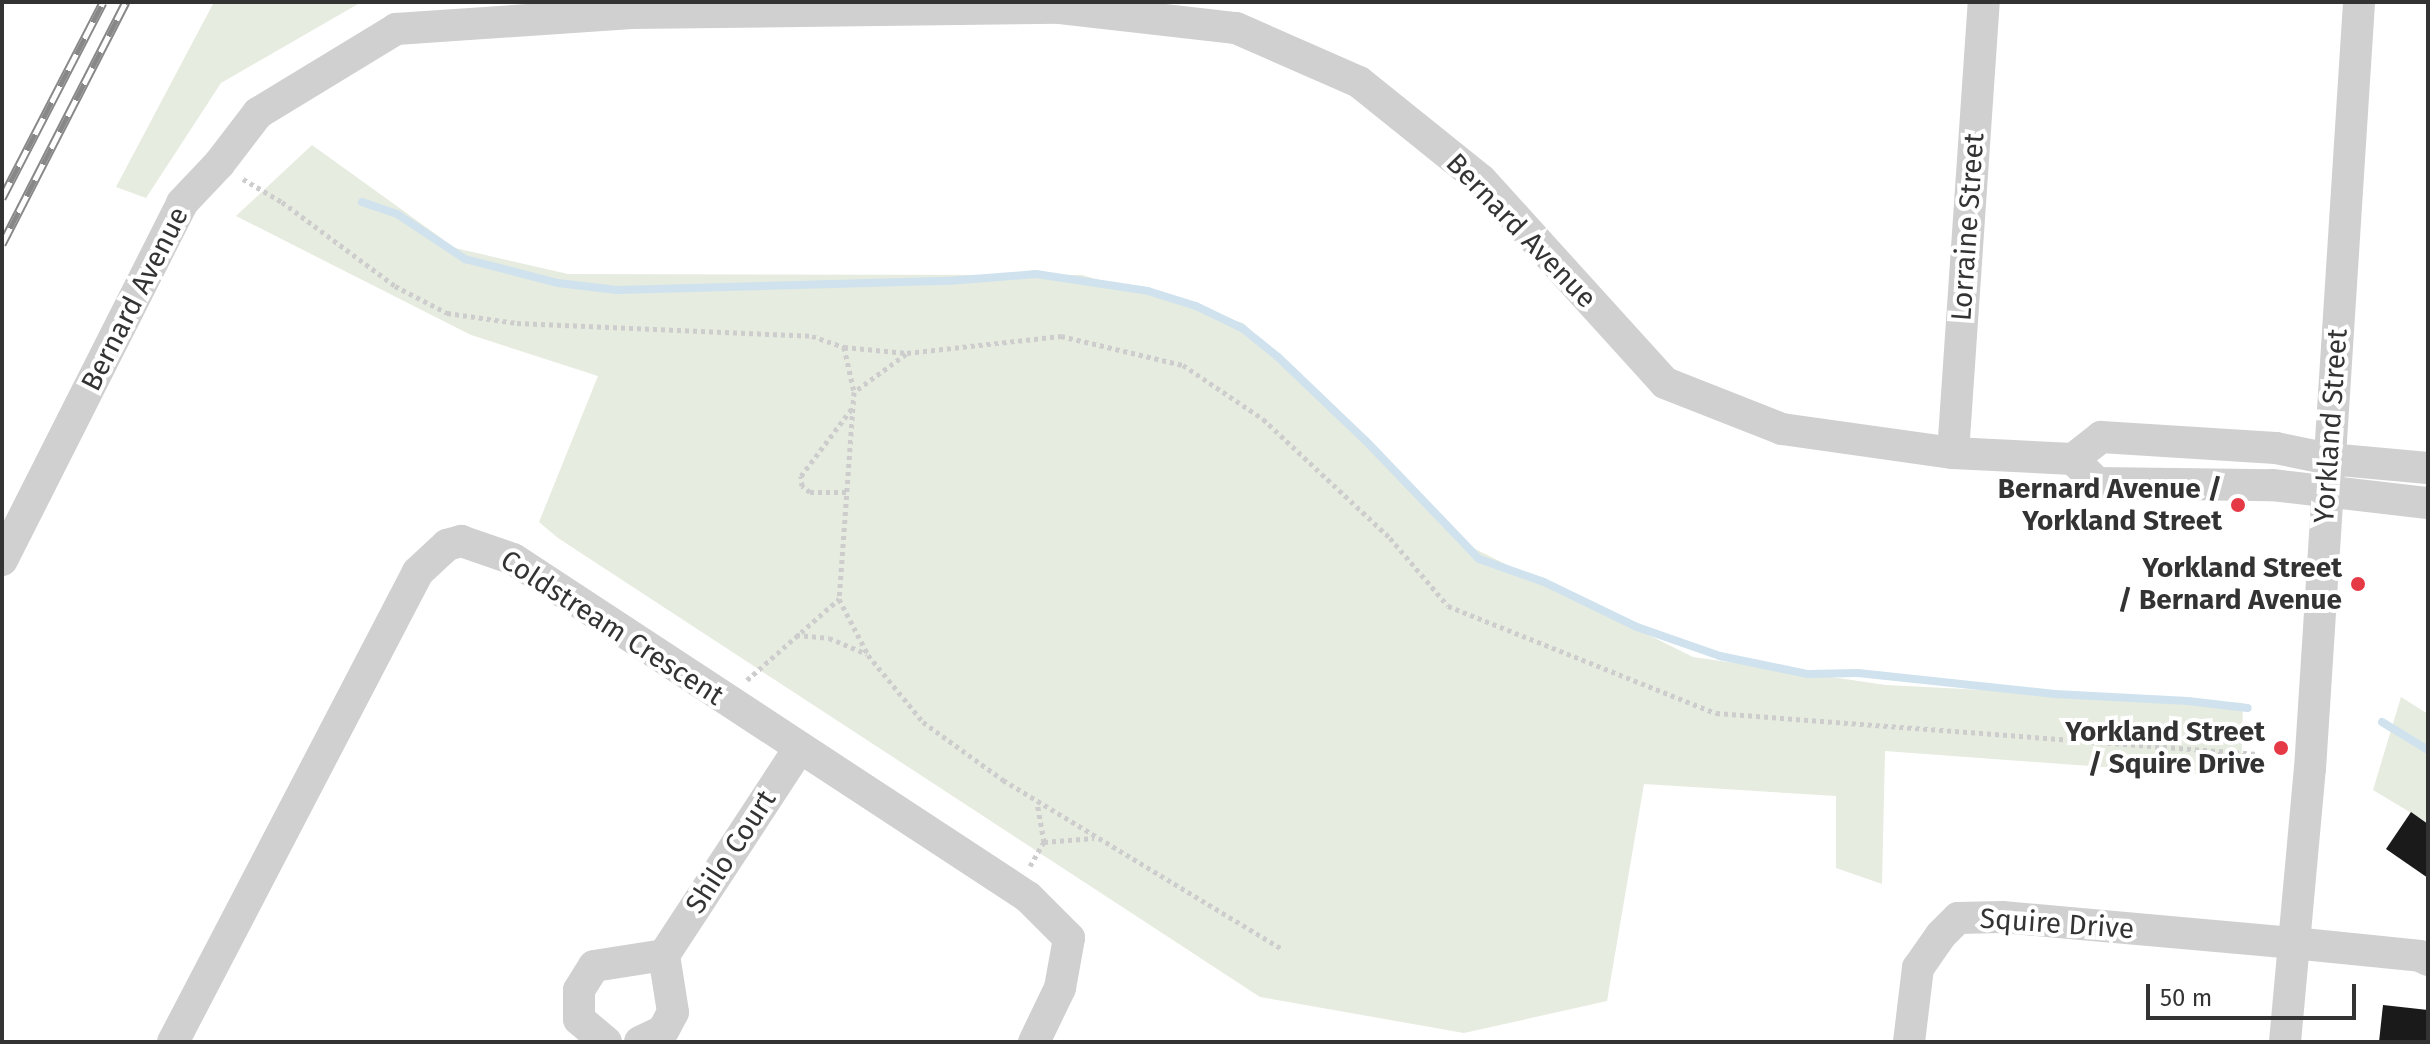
<!DOCTYPE html>
<html>
<head>
<meta charset="utf-8">
<style>
  body { margin:0 }
  #map { position:relative; width:2430px; height:1044px; overflow:hidden; background:#fff; font-family:"Fira Sans",sans-serif }
  div>[style] { position:absolute }
  .green>* { inset:0; background:#e6ecdf }
  .stream>* { height:8px; margin:-4px; padding:0 4px; transform-origin:4px; border-radius:4px; background:#cfe2ee }
  .building>* { inset:0; background:#1a1a1a }
  .path>* { height:5px; margin-top:-2.5px; transform-origin:0; background:repeating-linear-gradient(90deg,#cdcdcd 0 4px,transparent 0 8px) }
  .minor>* { height:32px; margin:-16px; padding:0 16px; transform-origin:16px; border-radius:16px; background:#d0d0d0 }
  .rail>* { height:9px; margin-top:-4.5px; transform-origin:0; background:repeating-linear-gradient(90deg,#fff 0 18px,#888 0 36px); box-sizing:border-box; border-block:2px solid #888 }
  .dots>* { width:22px; height:22px; translate:-50% -50%; box-sizing:border-box; border:4px solid #fff; border-radius:50% }
  span { translate:-50% -50%; white-space:nowrap; text-align:center; line-height:1.15; -webkit-text-stroke:8px #fff; paint-order:stroke }
  .street-label { font-size:28px; color:#333 }
  .poi-label { font-size:28px; color:#333; font-weight:700 }
  .right { translate:-100% -50%; text-align:right }
  .frame { position:absolute; inset:0; border:4px solid #333; pointer-events:none }
  .scale { position:absolute; left:2146px; top:984px; width:210px; height:36px; box-sizing:border-box; border:4px solid #333; border-top:0; padding-left:10px; font-size:24px; line-height:28px; white-space:nowrap; color:#333; -webkit-text-stroke:6px #fff; paint-order:stroke }
</style>
</head>
<body>
<div id="map">
  <div class="green">
    <div style="clip-path:polygon(214px 2px,358px 4px,221px 83px,146px 198px,116px 187px)"></div>
    <div style="clip-path:polygon(312px 145px,455px 248px,568px 274px,1082px 275px,1243px 323px,1341px 417px,1459px 541px,1693px 657px,1886px 685px,2243px 703px,2241px 777px,1885px 751px,1882px 884px,1836px 868px,1836px 796px,1644px 784px,1607px 1001px,1464px 1033px,1260px 997px,558px 538px,539px 522px,598px 376px,471px 335px,236px 216px)"></div>
    <div style="clip-path:polygon(2401px 697px,2428px 714px,2428px 823px,2373px 790px)"></div>
  </div>
  <div class="stream">
    <div style="left:362px;top:202px;width:37px;rotate:19deg"></div>
    <div style="left:397px;top:214px;width:82px;rotate:33.5deg"></div>
    <div style="left:465px;top:259px;width:96px;rotate:14.5deg"></div>
    <div style="left:558px;top:283px;width:59px;rotate:6.8deg"></div>
    <div style="left:617px;top:290px;width:331px;rotate:-1.6deg"></div>
    <div style="left:948px;top:281px;width:88px;rotate:-4.5deg"></div>
    <div style="left:1036px;top:274px;width:113px;rotate:8.6deg"></div>
    <div style="left:1148px;top:291px;width:50px;rotate:17.4deg"></div>
    <div style="left:1196px;top:306px;width:51px;rotate:25.6deg"></div>
    <div style="left:1242px;top:328px;width:46px;rotate:38.9deg"></div>
    <div style="left:1278px;top:357px;width:122px;rotate:43.7deg"></div>
    <div style="left:1366px;top:441px;width:163px;rotate:46.2deg"></div>
    <div style="left:1479px;top:559px;width:69px;rotate:19.5deg"></div>
    <div style="left:1544px;top:582px;width:103px;rotate:25.8deg"></div>
    <div style="left:1637px;top:627px;width:88px;rotate:19.3deg"></div>
    <div style="left:1720px;top:656px;width:90px;rotate:11.6deg"></div>
    <div style="left:1808px;top:674px;width:50px;rotate:-1.1deg"></div>
    <div style="left:1858px;top:673px;width:198px;rotate:6.1deg"></div>
    <div style="left:2055px;top:694px;width:133px;rotate:3deg"></div>
    <div style="left:2188px;top:701px;width:60px;rotate:6.7deg"></div>
    <div style="left:2382px;top:722px;width:54px;rotate:31.3deg"></div>
  </div>
  <div class="building">
    <div style="clip-path:polygon(2411px 812px,2428px 824px,2428px 878px,2386px 849px)"></div>
    <div style="clip-path:polygon(2383px 1005px,2428px 1010px,2428px 1042px,2379px 1042px)"></div>
  </div>
  <div class="path">
    <div style="left:243px;top:179px;width:45px;rotate:30.5deg"></div>
    <div style="left:282px;top:202px;width:141px;rotate:36.6deg"></div>
    <div style="left:395px;top:286px;width:59px;rotate:27.4deg"></div>
    <div style="left:447px;top:313px;width:71px;rotate:8.1deg"></div>
    <div style="left:517px;top:323px;width:295px;rotate:2.5deg"></div>
    <div style="left:812px;top:336px;width:34px;rotate:19deg"></div>
    <div style="left:844px;top:347px;width:63px;rotate:5.4deg"></div>
    <div style="left:907px;top:353px;width:155px;rotate:-6.3deg"></div>
    <div style="left:1061px;top:336px;width:125px;rotate:13.4deg"></div>
    <div style="left:1183px;top:365px;width:97px;rotate:34deg"></div>
    <div style="left:1263px;top:419px;width:174px;rotate:43.1deg"></div>
    <div style="left:1390px;top:538px;width:89px;rotate:49.5deg"></div>
    <div style="left:1448px;top:606px;width:289px;rotate:21.8deg"></div>
    <div style="left:1716px;top:713px;width:543px;rotate:4.33deg"></div>
    <div style="left:844px;top:347px;width:46px;rotate:77.5deg"></div>
    <div style="left:906px;top:354px;width:64px;rotate:143.8deg"></div>
    <div style="left:854px;top:392px;width:208px;rotate:94.1deg"></div>
    <div style="left:839px;top:599px;width:63px;rotate:62.6deg"></div>
    <div style="left:868px;top:655px;width:87px;rotate:50.6deg"></div>
    <div style="left:923px;top:722px;width:99px;rotate:35.9deg"></div>
    <div style="left:1003px;top:780px;width:326px;rotate:31.2deg"></div>
    <div style="left:846px;top:492px;width:36px;rotate:180deg"></div>
    <div style="left:810px;top:492px;width:10px;rotate:-143deg"></div>
    <div style="left:802px;top:486px;width:10px;rotate:-96deg"></div>
    <div style="left:801px;top:476px;width:86px;rotate:-53deg"></div>
    <div style="left:796px;top:635px;width:33px;rotate:5deg"></div>
    <div style="left:829px;top:638px;width:41px;rotate:22.8deg"></div>
    <div style="left:747px;top:680px;width:123px;rotate:-41.4deg"></div>
    <div style="left:1044px;top:842px;width:50px;rotate:-4.6deg"></div>
    <div style="left:1030px;top:866px;width:28px;rotate:-60deg"></div>
    <div style="left:1044px;top:842px;width:39px;rotate:-100deg"></div>
  </div>
  <div class="minor">
    <div style="left:1953px;top:453px;width:452px;rotate:-86.1deg"></div>
    <div style="left:2073px;top:459px;width:36px;rotate:-38deg"></div>
    <div style="left:2101px;top:437px;width:175px;rotate:3.6deg"></div>
    <div style="left:2276px;top:448px;width:54px;rotate:11.7deg"></div>
    <div style="left:2329px;top:459px;width:99px;rotate:5.2deg"></div>
    <div style="left:2px;top:560px;width:400px;rotate:-63.2deg"></div>
    <div style="left:182px;top:203px;width:54px;rotate:-46.5deg"></div>
    <div style="left:219px;top:164px;width:64px;rotate:-52.6deg"></div>
    <div style="left:258px;top:113px;width:162px;rotate:-31.3deg"></div>
    <div style="left:396px;top:29px;width:236px;rotate:-3.9deg"></div>
    <div style="left:631px;top:13px;width:429px;rotate:-0.7deg"></div>
    <div style="left:1060px;top:8px;width:177px;rotate:6.5deg"></div>
    <div style="left:1236px;top:28px;width:134px;rotate:23.7deg"></div>
    <div style="left:1359px;top:82px;width:156px;rotate:38.8deg"></div>
    <div style="left:1481px;top:180px;width:274px;rotate:47.8deg"></div>
    <div style="left:1665px;top:383px;width:126px;rotate:21.5deg"></div>
    <div style="left:1782px;top:429px;width:173px;rotate:8deg"></div>
    <div style="left:1953px;top:453px;width:120px;rotate:2.9deg"></div>
    <div style="left:2073px;top:459px;width:34px;rotate:45deg"></div>
    <div style="left:2097px;top:483px;width:175px;rotate:0.7deg"></div>
    <div style="left:2272px;top:485px;width:157px;rotate:6.6deg"></div>
    <div style="left:173px;top:1042px;width:530px;rotate:-62.47deg"></div>
    <div style="left:418px;top:572px;width:40px;rotate:-43deg"></div>
    <div style="left:447px;top:545px;width:15px;rotate:-16deg"></div>
    <div style="left:461px;top:541px;width:55px;rotate:19.1deg"></div>
    <div style="left:513px;top:559px;width:616px;rotate:33.28deg"></div>
    <div style="left:1028px;top:897px;width:58px;rotate:45deg"></div>
    <div style="left:1069px;top:938px;width:51px;rotate:100.2deg"></div>
    <div style="left:1060px;top:988px;width:60px;rotate:115.7deg"></div>
    <div style="left:606px;top:1042px;width:35px;rotate:-140deg"></div>
    <div style="left:579px;top:1019px;width:29px;rotate:-90deg"></div>
    <div style="left:579px;top:990px;width:28px;rotate:-58deg"></div>
    <div style="left:594px;top:966px;width:71px;rotate:-8.9deg"></div>
    <div style="left:640px;top:1042px;width:25px;rotate:-26deg"></div>
    <div style="left:663px;top:1031px;width:21px;rotate:-62deg"></div>
    <div style="left:673px;top:1012px;width:58px;rotate:-99deg"></div>
    <div style="left:664px;top:955px;width:246px;rotate:-56.8deg"></div>
    <div style="left:1909px;top:1042px;width:75px;rotate:-83.1deg"></div>
    <div style="left:1918px;top:968px;width:40px;rotate:-55.1deg"></div>
    <div style="left:1941px;top:935px;width:24px;rotate:-45deg"></div>
    <div style="left:1958px;top:918px;width:44px;rotate:-1.3deg"></div>
    <div style="left:2002px;top:917px;width:292px;rotate:5.1deg"></div>
    <div style="left:2293px;top:943px;width:128px;rotate:5.8deg"></div>
    <div style="left:2420px;top:956px;width:9px;rotate:27deg"></div>
    <div style="left:2285px;top:1042px;width:274px;rotate:-84.8deg"></div>
    <div style="left:2310px;top:769px;width:769px;rotate:-86.34deg"></div>
  </div>
  <div class="rail">
    <div style="left:2px;top:198px;width:220px;rotate:-62.7deg"></div>
    <div style="left:2px;top:244px;width:272px;rotate:-62.9deg"></div>
  </div>
  <div class="dots">
    <div style="left:2238px;top:505px;background:#e63946"></div>
    <div style="left:2358px;top:584px;background:#e63946"></div>
    <div style="left:2281px;top:748px;background:#e63946"></div>
  </div>
  <div class="street-label">
    <span style="left:1968px;top:227px;rotate:-86deg">Lorraine Street</span>
    <span style="left:1521px;top:231px;rotate:46deg">Bernard Avenue</span>
    <span style="left:135px;top:299px;rotate:-63deg">Bernard Avenue</span>
    <span style="left:2331px;top:426px;rotate:-86deg">Yorkland Street</span>
    <span style="left:612px;top:628px;rotate:33deg">Coldstream Crescent</span>
    <span style="left:731px;top:852px;rotate:-57deg">Shilo Court</span>
    <span style="left:2057px;top:924px;rotate:4deg">Squire Drive</span>
  </div>
  <div class="poi-label">
    <span class="right" style="left:2222px;top:505px">Bernard Avenue /<br>Yorkland Street</span>
    <span class="right" style="left:2342px;top:584px">Yorkland Street<br>/ Bernard Avenue</span>
    <span class="right" style="left:2265px;top:748px">Yorkland Street<br>/ Squire Drive</span>
  </div>
  <div class="frame"></div>
  <div class="scale">50 m</div>
</div>
</body>
</html>
